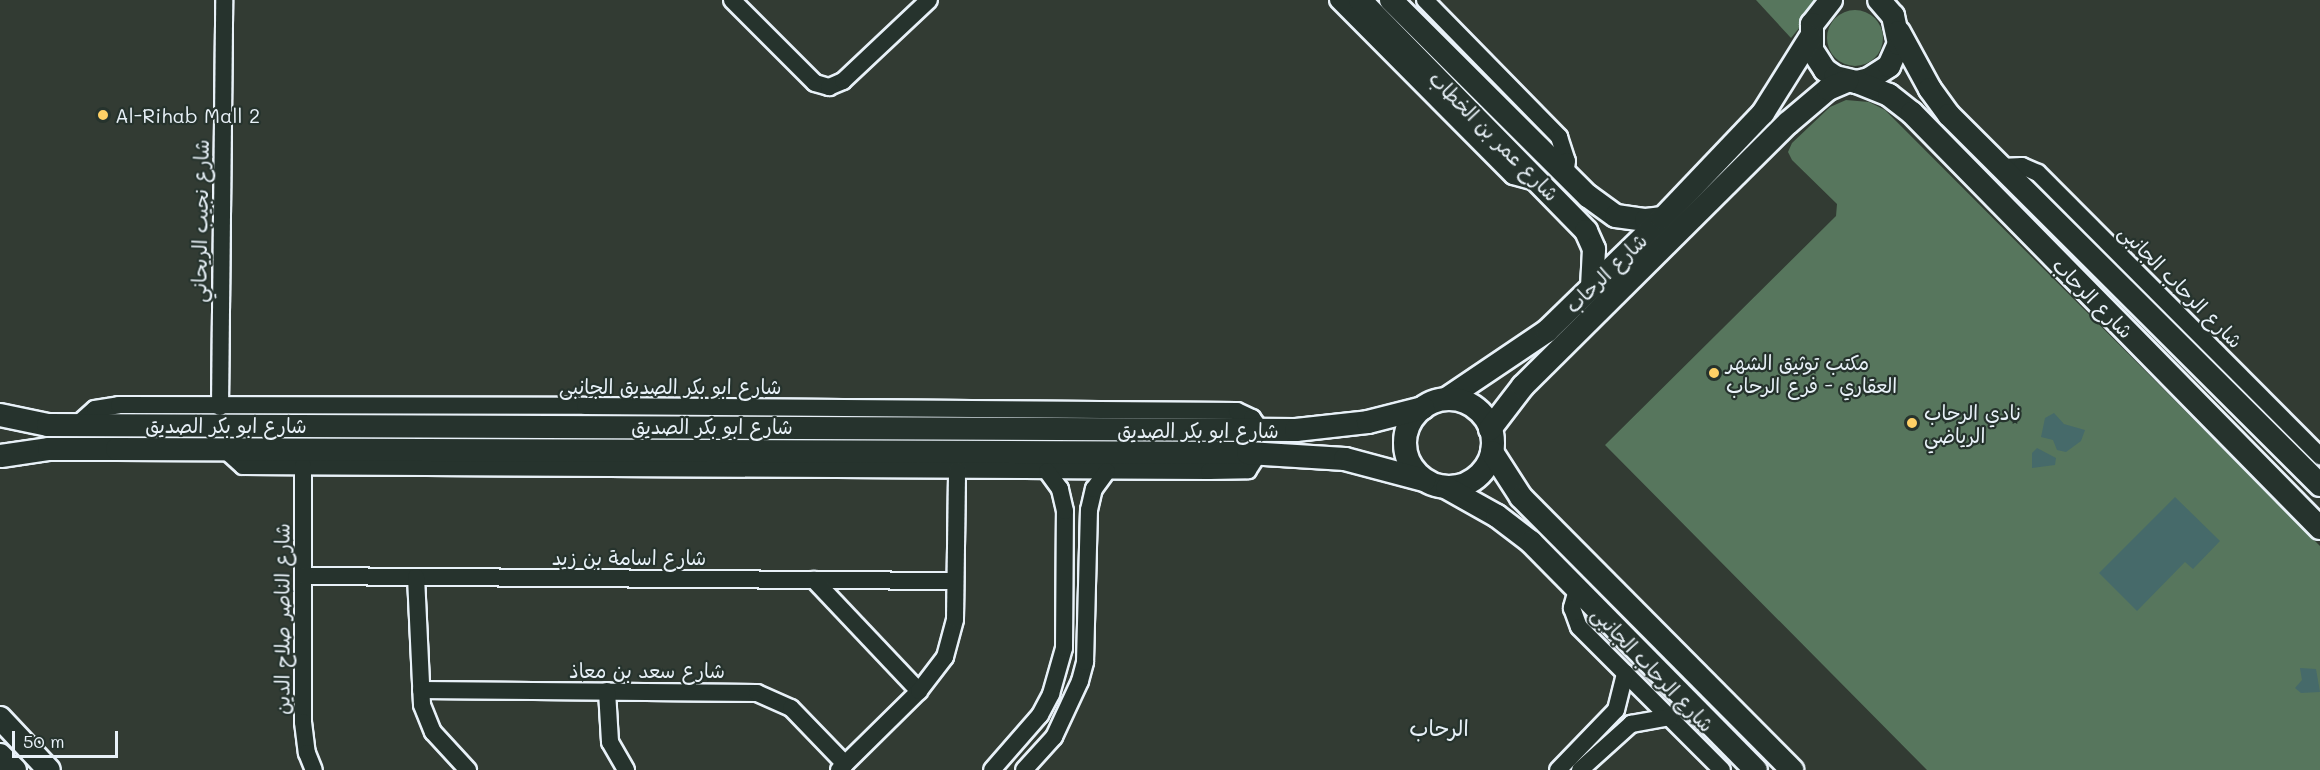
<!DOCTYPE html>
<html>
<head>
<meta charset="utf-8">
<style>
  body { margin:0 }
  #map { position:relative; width:2320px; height:770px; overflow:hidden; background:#323b33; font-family:Mali,"Playpen Sans Arabic",sans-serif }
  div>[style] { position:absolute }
  .green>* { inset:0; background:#57765d }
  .round { border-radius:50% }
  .water>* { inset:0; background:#466a6a }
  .roads { filter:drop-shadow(2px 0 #e8f1f8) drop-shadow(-2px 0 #e8f1f8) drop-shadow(0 2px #e8f1f8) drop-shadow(0 -2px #e8f1f8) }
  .street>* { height:16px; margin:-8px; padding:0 8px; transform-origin:8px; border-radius:8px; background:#26332d }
  .secondary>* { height:22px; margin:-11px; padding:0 11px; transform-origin:11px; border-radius:11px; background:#26332d }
  .secondary>.ring { margin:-11px; padding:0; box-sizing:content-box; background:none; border:22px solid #26332d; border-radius:50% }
  .dots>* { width:16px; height:16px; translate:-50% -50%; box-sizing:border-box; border:3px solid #26332d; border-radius:50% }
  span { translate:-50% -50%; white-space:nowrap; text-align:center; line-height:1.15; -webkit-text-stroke:4.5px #26332d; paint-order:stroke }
  .poi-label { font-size:20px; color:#e8f1f8 }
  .left { translate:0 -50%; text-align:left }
  .street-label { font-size:20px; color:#e8f1f8 }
  .quarter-label { font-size:22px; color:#e8f1f8 }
  .scale { position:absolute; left:12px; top:731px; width:106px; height:27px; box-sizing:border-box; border:3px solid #e8f1f8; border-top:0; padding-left:8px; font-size:18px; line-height:21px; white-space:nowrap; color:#e8f1f8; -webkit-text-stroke:4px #26332d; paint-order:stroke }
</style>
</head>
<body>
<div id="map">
  <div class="green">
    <div style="clip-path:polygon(1756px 0,1822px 0,1791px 38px)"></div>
    <div class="round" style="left:1827px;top:10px;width:56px;height:56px"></div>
    <div style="clip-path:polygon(1846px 100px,1869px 102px,1885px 110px,2320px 546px,2320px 770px,1927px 770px,1605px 445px,1836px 216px,1837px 204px,1792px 160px,1788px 152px,1792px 143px,1830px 107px)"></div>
  </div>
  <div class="water">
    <div style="clip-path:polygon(2054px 413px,2064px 424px,2085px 430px,2081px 441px,2066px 452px,2057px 450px,2053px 440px,2041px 437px,2045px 418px)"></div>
    <div style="clip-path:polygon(2037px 448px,2056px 458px,2055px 465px,2032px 468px,2032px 453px)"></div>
    <div style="clip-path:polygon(2175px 497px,2220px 541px,2193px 569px,2185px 562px,2137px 611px,2099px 573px)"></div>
    <div style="clip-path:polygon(2300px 668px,2316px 669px,2320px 692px,2301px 693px,2295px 688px,2302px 680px)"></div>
  </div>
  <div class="roads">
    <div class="street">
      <div style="left:732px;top:0;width:117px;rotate:45deg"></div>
      <div style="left:815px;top:83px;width:15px;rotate:16deg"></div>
      <div style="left:829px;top:87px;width:15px;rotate:-23deg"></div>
      <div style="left:843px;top:81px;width:118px;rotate:-43.3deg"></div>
      <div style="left:1338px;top:0;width:248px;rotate:45.2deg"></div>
      <div style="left:1513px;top:176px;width:30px;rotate:15deg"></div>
      <div style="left:1425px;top:0;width:192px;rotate:45.6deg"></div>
      <div style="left:1559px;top:137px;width:25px;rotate:72deg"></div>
      <div style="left:1567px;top:161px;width:14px;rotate:98deg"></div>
      <div style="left:2002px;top:167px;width:20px;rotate:-3deg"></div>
      <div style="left:2022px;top:166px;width:17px;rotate:24deg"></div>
      <div style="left:2038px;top:173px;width:400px;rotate:45.1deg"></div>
      <div style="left:220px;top:407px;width:407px;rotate:-89.4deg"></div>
      <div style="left:77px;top:425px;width:24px;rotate:-42deg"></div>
      <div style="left:95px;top:409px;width:24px;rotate:-9deg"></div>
      <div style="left:119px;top:405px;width:466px;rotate:0.1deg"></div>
      <div style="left:585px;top:406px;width:652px;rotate:0.44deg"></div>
      <div style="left:1237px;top:411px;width:17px;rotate:25deg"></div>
      <div style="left:1252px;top:418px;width:15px;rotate:53deg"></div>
      <div style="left:224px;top:449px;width:25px;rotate:42deg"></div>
      <div style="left:243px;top:466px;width:966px;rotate:0.3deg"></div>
      <div style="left:1209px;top:471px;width:39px;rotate:-1deg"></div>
      <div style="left:1248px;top:470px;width:20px;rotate:-57deg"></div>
      <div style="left:303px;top:466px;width:256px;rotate:90deg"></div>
      <div style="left:303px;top:722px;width:31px;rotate:83deg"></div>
      <div style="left:307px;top:753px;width:18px;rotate:68deg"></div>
      <div style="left:303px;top:576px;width:652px;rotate:0.44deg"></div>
      <div style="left:416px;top:577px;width:128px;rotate:87.3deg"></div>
      <div style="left:422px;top:705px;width:29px;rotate:68deg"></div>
      <div style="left:433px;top:732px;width:52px;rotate:47.4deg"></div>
      <div style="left:814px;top:580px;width:153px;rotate:46.6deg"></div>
      <div style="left:1577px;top:590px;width:19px;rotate:106deg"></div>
      <div style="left:1572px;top:608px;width:20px;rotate:70deg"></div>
      <div style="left:1579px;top:627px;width:202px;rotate:45deg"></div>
      <div style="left:421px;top:690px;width:336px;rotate:0.5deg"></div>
      <div style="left:757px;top:693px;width:37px;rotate:24deg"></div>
      <div style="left:791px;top:708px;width:78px;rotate:46deg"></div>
      <div style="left:607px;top:691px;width:51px;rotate:86.6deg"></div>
      <div style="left:610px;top:742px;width:32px;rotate:60deg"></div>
      <div style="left:839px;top:770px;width:112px;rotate:-44.6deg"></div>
      <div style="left:919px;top:691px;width:43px;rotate:-52.6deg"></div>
      <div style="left:945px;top:657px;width:39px;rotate:-75deg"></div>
      <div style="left:955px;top:619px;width:149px;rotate:-89.2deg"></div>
      <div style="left:992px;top:770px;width:73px;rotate:-48.9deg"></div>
      <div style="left:1040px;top:715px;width:24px;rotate:-62deg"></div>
      <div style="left:1051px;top:694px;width:48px;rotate:-74.2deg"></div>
      <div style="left:1064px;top:648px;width:137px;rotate:-89.6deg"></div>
      <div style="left:1065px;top:511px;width:23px;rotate:-103deg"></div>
      <div style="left:1060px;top:489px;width:22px;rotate:-126deg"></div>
      <div style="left:1024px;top:770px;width:45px;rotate:-47.7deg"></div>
      <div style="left:1054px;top:737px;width:62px;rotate:-65.1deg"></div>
      <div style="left:1080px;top:681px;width:20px;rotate:-75deg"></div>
      <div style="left:1085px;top:662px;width:152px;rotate:-88.5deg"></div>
      <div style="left:1089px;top:510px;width:22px;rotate:-77deg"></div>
      <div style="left:1094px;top:489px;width:22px;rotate:-54deg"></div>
      <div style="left:1558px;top:770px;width:83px;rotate:-46deg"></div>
      <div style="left:1616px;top:710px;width:38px;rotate:-76deg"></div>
      <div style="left:1580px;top:770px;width:69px;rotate:-42deg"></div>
      <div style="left:1631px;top:724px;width:39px;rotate:-10deg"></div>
    </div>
    <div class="secondary">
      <div style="left:1360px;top:0;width:323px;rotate:45.6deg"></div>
      <div style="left:1586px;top:231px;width:20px;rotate:66deg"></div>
      <div style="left:1594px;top:249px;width:38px;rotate:93deg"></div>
      <div style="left:1391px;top:0;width:278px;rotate:44.9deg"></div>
      <div style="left:1588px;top:196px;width:34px;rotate:36deg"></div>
      <div style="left:1616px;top:216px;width:30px;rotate:8deg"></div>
      <div style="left:1646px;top:220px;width:17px;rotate:-7deg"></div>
      <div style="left:1831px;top:0;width:31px;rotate:128deg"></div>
      <div style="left:1812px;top:24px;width:26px;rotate:90deg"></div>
      <div style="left:1812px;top:50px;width:24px;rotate:57deg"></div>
      <div style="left:1825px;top:70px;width:12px;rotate:35deg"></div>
      <div style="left:1835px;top:77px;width:23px;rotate:13deg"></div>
      <div style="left:1857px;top:82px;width:12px;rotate:-14deg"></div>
      <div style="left:1869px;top:79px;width:24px;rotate:-33deg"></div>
      <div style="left:1889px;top:66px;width:24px;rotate:-66deg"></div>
      <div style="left:1899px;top:44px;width:29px;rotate:-102deg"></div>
      <div style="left:1893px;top:16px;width:21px;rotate:-131deg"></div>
      <div style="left:1899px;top:32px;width:65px;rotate:61.5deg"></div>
      <div style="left:1930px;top:89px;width:32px;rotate:54deg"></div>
      <div style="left:1949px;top:115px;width:524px;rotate:44.92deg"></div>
      <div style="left:1857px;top:82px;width:35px;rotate:22deg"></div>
      <div style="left:1889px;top:95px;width:29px;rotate:38deg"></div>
      <div style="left:1912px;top:113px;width:582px;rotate:45.49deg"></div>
      <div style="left:1446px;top:399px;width:122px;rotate:-34deg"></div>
      <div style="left:1547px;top:331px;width:162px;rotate:-44.2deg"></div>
      <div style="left:1663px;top:218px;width:145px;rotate:-46.4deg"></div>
      <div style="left:1763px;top:113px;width:89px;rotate:-57.9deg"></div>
      <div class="ring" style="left:1405px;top:399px;width:66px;height:66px"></div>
      <div style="left:0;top:415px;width:49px;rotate:11.8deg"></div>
      <div style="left:48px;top:425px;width:1248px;rotate:0.23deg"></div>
      <div style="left:1296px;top:430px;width:72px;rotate:-6.3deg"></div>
      <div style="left:1368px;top:422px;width:57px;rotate:-14.3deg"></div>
      <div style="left:1490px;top:429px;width:54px;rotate:-52.5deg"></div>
      <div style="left:1523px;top:386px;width:373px;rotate:-44.8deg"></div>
      <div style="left:1788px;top:123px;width:52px;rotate:-40.4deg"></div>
      <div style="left:1828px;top:89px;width:21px;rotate:-23deg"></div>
      <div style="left:1492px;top:452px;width:54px;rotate:57.2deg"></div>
      <div style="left:1521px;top:497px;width:385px;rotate:45.2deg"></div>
      <div style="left:1px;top:456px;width:49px;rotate:-8.3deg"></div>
      <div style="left:49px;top:449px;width:68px"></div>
      <div style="left:117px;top:449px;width:1131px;rotate:0.2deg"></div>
      <div style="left:1248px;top:453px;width:97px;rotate:3.5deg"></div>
      <div style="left:1345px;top:459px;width:82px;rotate:14.9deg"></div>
      <div style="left:1447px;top:488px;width:57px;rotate:29.2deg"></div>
      <div style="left:1497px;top:516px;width:43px;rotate:37.4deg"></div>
      <div style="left:1531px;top:542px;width:320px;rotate:45.4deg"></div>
      <div style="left:0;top:718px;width:71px;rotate:46.7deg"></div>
      <div style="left:0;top:755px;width:21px;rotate:45deg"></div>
    </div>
  </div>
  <div class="dots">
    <div style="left:103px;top:115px;background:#ffd166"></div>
    <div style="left:1714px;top:373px;background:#ffd166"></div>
    <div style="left:1912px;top:423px;background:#ffd166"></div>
  </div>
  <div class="poi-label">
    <span class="left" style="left:115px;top:115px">Al-Rihab Mall 2</span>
    <span class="left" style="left:1726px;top:374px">مكتب توثيق الشهر<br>العقاري - فرع الرحاب</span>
    <span class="left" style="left:1924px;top:424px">نادي الرحاب<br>الرياضي</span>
  </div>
  <div class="street-label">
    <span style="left:1494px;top:136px;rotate:45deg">شارع عمر بن الخطاب</span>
    <span style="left:200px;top:221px;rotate:-89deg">شارع نجيب الريحاني</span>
    <span style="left:1606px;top:273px;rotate:-44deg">شارع الرحاب</span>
    <span style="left:2181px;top:286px;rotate:45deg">شارع الرحاب الجانبى</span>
    <span style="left:2093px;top:298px;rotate:45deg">شارع الرحاب</span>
    <span style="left:670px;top:386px">شارع ابو بكر الصديق الجانبى</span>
    <span style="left:226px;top:425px">شارع ابو بكر الصديق</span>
    <span style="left:712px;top:426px">شارع ابو بكر الصديق</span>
    <span style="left:1198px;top:430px">شارع ابو بكر الصديق</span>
    <span style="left:629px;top:557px">شارع اسامة بن زيد</span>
    <span style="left:282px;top:619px;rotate:-90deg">شارع الناصر صلاح الدين</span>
    <span style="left:1653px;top:669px;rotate:46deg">شارع الرحاب الجانبى</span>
    <span style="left:647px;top:670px">شارع سعد بن معاذ</span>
  </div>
  <div class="quarter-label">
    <span style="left:1439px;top:728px">الرحاب</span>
  </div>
  <div class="scale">50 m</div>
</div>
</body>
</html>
